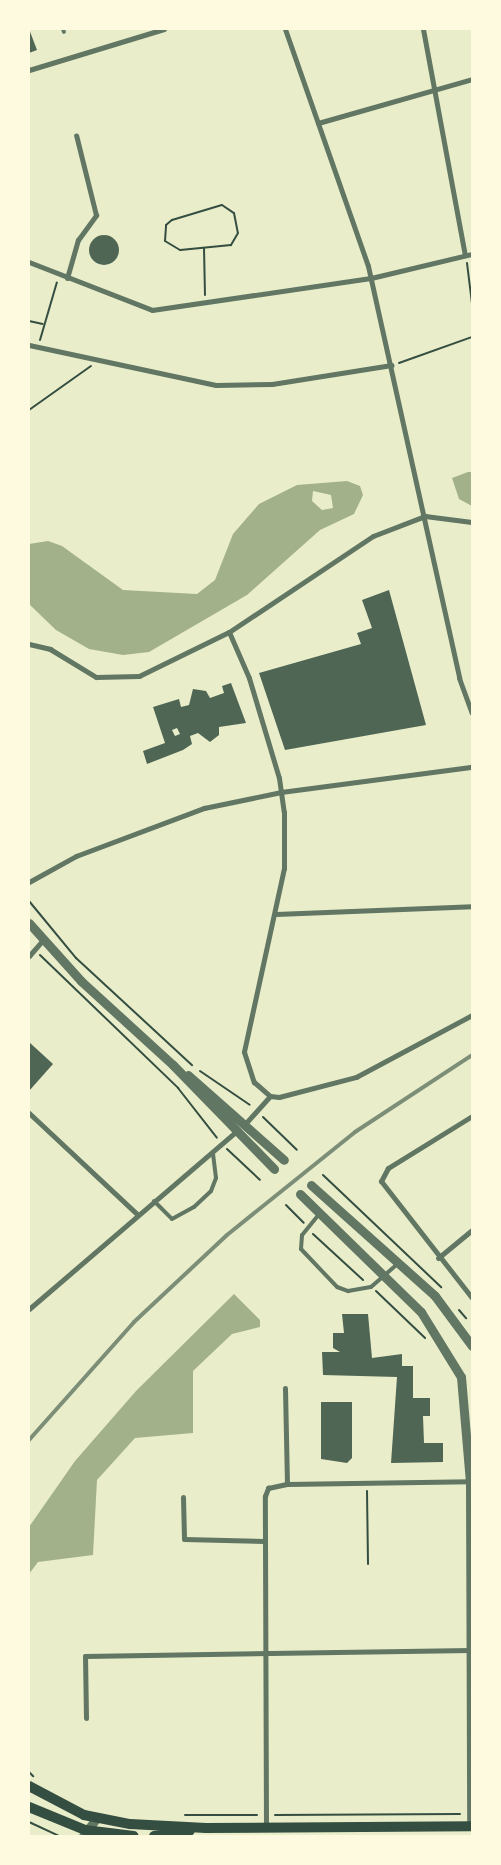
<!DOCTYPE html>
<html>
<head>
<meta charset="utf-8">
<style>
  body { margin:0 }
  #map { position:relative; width:501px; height:1865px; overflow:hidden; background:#e9edc9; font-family:"Golos Text",sans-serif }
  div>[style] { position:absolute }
  .water>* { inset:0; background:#a3b18a }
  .building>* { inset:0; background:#4f6655 }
  .round { border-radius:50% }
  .path>* { height:2px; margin:-1px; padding:0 1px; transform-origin:1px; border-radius:1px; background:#344e41 }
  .service>* { height:4px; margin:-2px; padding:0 2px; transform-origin:2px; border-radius:2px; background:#617663 }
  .minor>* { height:5px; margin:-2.5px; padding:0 2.5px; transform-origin:2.5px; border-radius:2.5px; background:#617663 }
  .tertiary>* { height:9px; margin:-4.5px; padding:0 4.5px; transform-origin:4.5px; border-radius:4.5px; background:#617663 }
  .secondary>* { height:10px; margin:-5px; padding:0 5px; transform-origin:5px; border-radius:5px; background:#344e41 }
  .rail>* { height:4px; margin:-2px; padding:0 2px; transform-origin:2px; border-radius:2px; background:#7c8e77 }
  span { translate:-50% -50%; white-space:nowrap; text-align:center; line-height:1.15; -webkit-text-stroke:5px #fefae0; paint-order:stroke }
  .frame { position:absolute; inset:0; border:30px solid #fefae0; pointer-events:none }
</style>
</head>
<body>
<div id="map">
  <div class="water">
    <div style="clip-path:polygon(468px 472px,472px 472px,472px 506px,459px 499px,452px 478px)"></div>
    <div style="clip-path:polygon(evenodd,347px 481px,360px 486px,363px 495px,354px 514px,320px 530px,247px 595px,149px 652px,123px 655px,89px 649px,56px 630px,29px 604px,29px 544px,48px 541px,62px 546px,123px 590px,197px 594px,215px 580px,233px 534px,259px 504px,297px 485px,347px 481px,313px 491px,331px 495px,333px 508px,322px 510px,312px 501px,313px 491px)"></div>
    <div style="clip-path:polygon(234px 1294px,260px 1320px,260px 1327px,232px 1334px,193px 1371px,193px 1433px,135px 1438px,97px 1480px,93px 1555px,38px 1562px,29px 1574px,29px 1527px,75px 1461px,136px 1391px)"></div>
  </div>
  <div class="building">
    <div style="clip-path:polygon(29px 29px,37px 50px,29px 53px)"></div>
    <div class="round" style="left:89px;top:235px;width:30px;height:30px"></div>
    <div style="clip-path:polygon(389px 590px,426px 725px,285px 750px,259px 673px,361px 644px,357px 633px,372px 628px,362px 600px)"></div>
    <div style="clip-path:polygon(evenodd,231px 683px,246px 723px,219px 727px,219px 735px,210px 742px,198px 733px,190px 736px,192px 744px,183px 750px,147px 764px,143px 751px,165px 743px,153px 707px,179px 699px,181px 707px,189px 705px,193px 689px,206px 691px,210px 698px,224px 693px,222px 686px,231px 683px,177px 728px,180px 734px,175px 736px,172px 730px,177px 728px)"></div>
    <div style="clip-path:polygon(29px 1042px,53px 1064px,29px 1091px)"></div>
    <div style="clip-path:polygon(342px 1314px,368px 1314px,372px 1358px,402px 1354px,402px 1366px,413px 1366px,413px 1398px,430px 1398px,430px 1416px,423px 1416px,424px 1443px,443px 1443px,443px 1462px,391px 1463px,397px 1377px,323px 1375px,322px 1352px,340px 1352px,333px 1348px,333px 1333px,344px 1333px)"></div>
    <div style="clip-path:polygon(321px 1402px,352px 1402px,352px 1458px,347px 1463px,321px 1459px)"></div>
  </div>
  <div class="path">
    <div style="left:222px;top:205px;width:14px;rotate:34deg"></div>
    <div style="left:234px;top:213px;width:20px;rotate:79deg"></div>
    <div style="left:238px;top:233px;width:14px;rotate:120deg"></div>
    <div style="left:231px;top:245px;width:51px;rotate:174.4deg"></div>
    <div style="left:180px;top:250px;width:17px;rotate:-149deg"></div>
    <div style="left:165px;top:241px;width:16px;rotate:-86deg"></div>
    <div style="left:166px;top:225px;width:8px;rotate:-40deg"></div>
    <div style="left:172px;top:220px;width:52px;rotate:-16.7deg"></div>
    <div style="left:204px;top:248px;width:47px;rotate:88.8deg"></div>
    <div style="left:467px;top:263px;width:41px;rotate:83deg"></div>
    <div style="left:29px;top:321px;width:14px;rotate:12deg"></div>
    <div style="left:40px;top:340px;width:60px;rotate:-73.7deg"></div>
    <div style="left:399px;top:363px;width:77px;rotate:-19.6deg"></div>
    <div style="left:29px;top:410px;width:76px;rotate:-35.4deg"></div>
    <div style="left:29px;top:901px;width:74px;rotate:50.5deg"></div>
    <div style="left:76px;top:958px;width:158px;rotate:42.7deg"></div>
    <div style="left:40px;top:955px;width:192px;rotate:43.9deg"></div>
    <div style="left:178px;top:1088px;width:63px;rotate:52deg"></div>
    <div style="left:200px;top:1071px;width:60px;rotate:34.2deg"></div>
    <div style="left:263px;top:1117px;width:47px;rotate:44.1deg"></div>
    <div style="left:227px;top:1149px;width:45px;rotate:43.2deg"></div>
    <div style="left:323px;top:1175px;width:163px;rotate:43.5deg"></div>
    <div style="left:286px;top:1205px;width:25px;rotate:45deg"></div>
    <div style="left:313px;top:1234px;width:68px;rotate:42.6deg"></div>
    <div style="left:376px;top:1291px;width:68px;rotate:43.8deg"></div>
    <div style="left:459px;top:1310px;width:11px;rotate:49deg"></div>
    <div style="left:367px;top:1491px;width:73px;rotate:89.2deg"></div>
    <div style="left:29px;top:1772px;width:6px;rotate:45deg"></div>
    <div style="left:185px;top:1815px;width:72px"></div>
    <div style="left:275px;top:1815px;width:185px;rotate:-0.3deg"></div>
    <div style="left:29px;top:1822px;width:33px;rotate:25deg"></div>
  </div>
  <div class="service">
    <div style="left:63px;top:29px;width:3px;rotate:72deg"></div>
    <div style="left:154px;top:1201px;width:25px;rotate:45deg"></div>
    <div style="left:172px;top:1219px;width:25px;rotate:-29deg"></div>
    <div style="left:194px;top:1207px;width:23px;rotate:-43deg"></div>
    <div style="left:211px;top:1191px;width:14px;rotate:-69deg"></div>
    <div style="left:216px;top:1178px;width:26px;rotate:-97deg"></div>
    <div style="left:320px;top:1213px;width:28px;rotate:129deg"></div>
    <div style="left:302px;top:1235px;width:14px;rotate:94deg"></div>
    <div style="left:301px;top:1249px;width:52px;rotate:46.5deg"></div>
    <div style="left:337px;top:1287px;width:12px;rotate:20deg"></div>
    <div style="left:348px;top:1291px;width:23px;rotate:-10deg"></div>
    <div style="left:371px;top:1287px;width:33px;rotate:-41deg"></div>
  </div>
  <div class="minor">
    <div style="left:285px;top:29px;width:251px;rotate:70.7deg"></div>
    <div style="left:368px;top:266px;width:422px;rotate:77.5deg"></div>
    <div style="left:459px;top:678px;width:37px;rotate:70deg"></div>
    <div style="left:423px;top:29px;width:230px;rotate:79.5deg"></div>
    <div style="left:29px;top:70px;width:141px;rotate:-16.9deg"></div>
    <div style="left:318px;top:123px;width:160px;rotate:-15.9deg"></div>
    <div style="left:29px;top:262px;width:132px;rotate:21.3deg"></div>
    <div style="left:152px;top:310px;width:221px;rotate:-8.3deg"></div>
    <div style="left:371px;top:278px;width:104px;rotate:-13.4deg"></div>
    <div style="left:67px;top:278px;width:40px;rotate:-74deg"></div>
    <div style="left:78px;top:240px;width:31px;rotate:-54deg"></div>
    <div style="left:96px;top:215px;width:82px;rotate:-104deg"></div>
    <div style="left:29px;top:345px;width:191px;rotate:12.1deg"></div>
    <div style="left:216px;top:385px;width:56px;rotate:-1deg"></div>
    <div style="left:272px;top:384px;width:121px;rotate:-9deg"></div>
    <div style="left:229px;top:632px;width:50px;rotate:66.5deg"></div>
    <div style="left:249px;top:678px;width:104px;rotate:73.3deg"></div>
    <div style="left:279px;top:778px;width:34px;rotate:82deg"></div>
    <div style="left:284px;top:812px;width:56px;rotate:90deg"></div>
    <div style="left:284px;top:868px;width:188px;rotate:102.3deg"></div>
    <div style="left:244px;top:1052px;width:32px;rotate:72deg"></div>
    <div style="left:254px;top:1082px;width:21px;rotate:41deg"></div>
    <div style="left:270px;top:1096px;width:9px;rotate:6deg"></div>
    <div style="left:279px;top:1097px;width:80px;rotate:-14.6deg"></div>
    <div style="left:356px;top:1077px;width:132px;rotate:-28.1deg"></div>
    <div style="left:29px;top:644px;width:22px;rotate:13deg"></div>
    <div style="left:50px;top:649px;width:54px;rotate:31.3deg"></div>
    <div style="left:96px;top:677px;width:43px;rotate:-1.3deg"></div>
    <div style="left:139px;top:676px;width:100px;rotate:-26.1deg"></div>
    <div style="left:229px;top:632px;width:173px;rotate:-33.7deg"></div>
    <div style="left:373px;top:536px;width:56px;rotate:-21deg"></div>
    <div style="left:425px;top:516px;width:47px;rotate:7.3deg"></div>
    <div style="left:29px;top:882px;width:54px;rotate:-29deg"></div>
    <div style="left:76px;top:856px;width:137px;rotate:-20.6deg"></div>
    <div style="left:204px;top:808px;width:79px;rotate:-11.7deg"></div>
    <div style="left:281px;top:792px;width:193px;rotate:-7.5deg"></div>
    <div style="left:276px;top:914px;width:196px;rotate:-2.3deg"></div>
    <div style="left:29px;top:956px;width:21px;rotate:-49deg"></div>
    <div style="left:29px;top:1113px;width:148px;rotate:43.1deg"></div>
    <div style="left:472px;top:1116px;width:99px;rotate:148.2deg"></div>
    <div style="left:388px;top:1168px;width:15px;rotate:118deg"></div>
    <div style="left:381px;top:1181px;width:148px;rotate:52.1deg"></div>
    <div style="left:244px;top:1125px;width:39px;rotate:-48deg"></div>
    <div style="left:438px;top:1258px;width:44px;rotate:-39.5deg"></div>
    <div style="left:29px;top:1309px;width:274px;rotate:-40.6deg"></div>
    <div style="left:287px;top:1484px;width:183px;rotate:-0.9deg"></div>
    <div style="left:183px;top:1497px;width:42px;rotate:88.6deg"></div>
    <div style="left:184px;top:1539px;width:80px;rotate:1.4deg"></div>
    <div style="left:86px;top:1718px;width:62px;rotate:-90.9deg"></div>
    <div style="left:85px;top:1656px;width:386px;rotate:-0.9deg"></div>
    <div style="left:266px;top:1827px;width:331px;rotate:-90.2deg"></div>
    <div style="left:265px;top:1496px;width:9px;rotate:-69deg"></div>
    <div style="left:268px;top:1488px;width:19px;rotate:-12deg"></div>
    <div style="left:287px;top:1484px;width:96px;rotate:-91.2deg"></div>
  </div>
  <div class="tertiary">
    <div style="left:29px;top:923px;width:78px;rotate:48.1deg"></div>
    <div style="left:81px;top:981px;width:125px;rotate:42.4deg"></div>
    <div style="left:173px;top:1065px;width:145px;rotate:45.8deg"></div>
    <div style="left:188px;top:1075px;width:128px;rotate:41.5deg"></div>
    <div style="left:311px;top:1185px;width:166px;rotate:41.8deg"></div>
    <div style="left:435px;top:1296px;width:62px;rotate:53.5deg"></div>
    <div style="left:300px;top:1194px;width:169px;rotate:44.3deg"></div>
    <div style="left:421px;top:1312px;width:76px;rotate:58.4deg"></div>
    <div style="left:461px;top:1377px;width:104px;rotate:85.1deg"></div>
    <div style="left:470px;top:1481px;width:345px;rotate:89.8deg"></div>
    <div style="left:83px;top:1836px;width:21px;rotate:-53deg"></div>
  </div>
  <div class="secondary">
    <div style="left:29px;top:1786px;width:62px;rotate:27.8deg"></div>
    <div style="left:84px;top:1815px;width:47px;rotate:11.1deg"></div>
    <div style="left:130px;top:1824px;width:76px;rotate:3deg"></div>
    <div style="left:206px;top:1828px;width:266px;rotate:-0.4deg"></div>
    <div style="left:29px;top:1807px;width:61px;rotate:22.3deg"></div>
    <div style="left:85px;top:1830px;width:49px;rotate:7deg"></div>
    <div style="left:154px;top:1836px;width:36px;rotate:-8deg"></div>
  </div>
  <div class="rail">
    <div style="left:29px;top:1440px;width:158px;rotate:-48.3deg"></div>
    <div style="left:134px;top:1322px;width:127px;rotate:-43.1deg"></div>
    <div style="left:227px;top:1235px;width:164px;rotate:-38.8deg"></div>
    <div style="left:355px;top:1132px;width:140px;rotate:-33.3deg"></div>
  </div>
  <div class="frame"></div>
</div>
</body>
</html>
